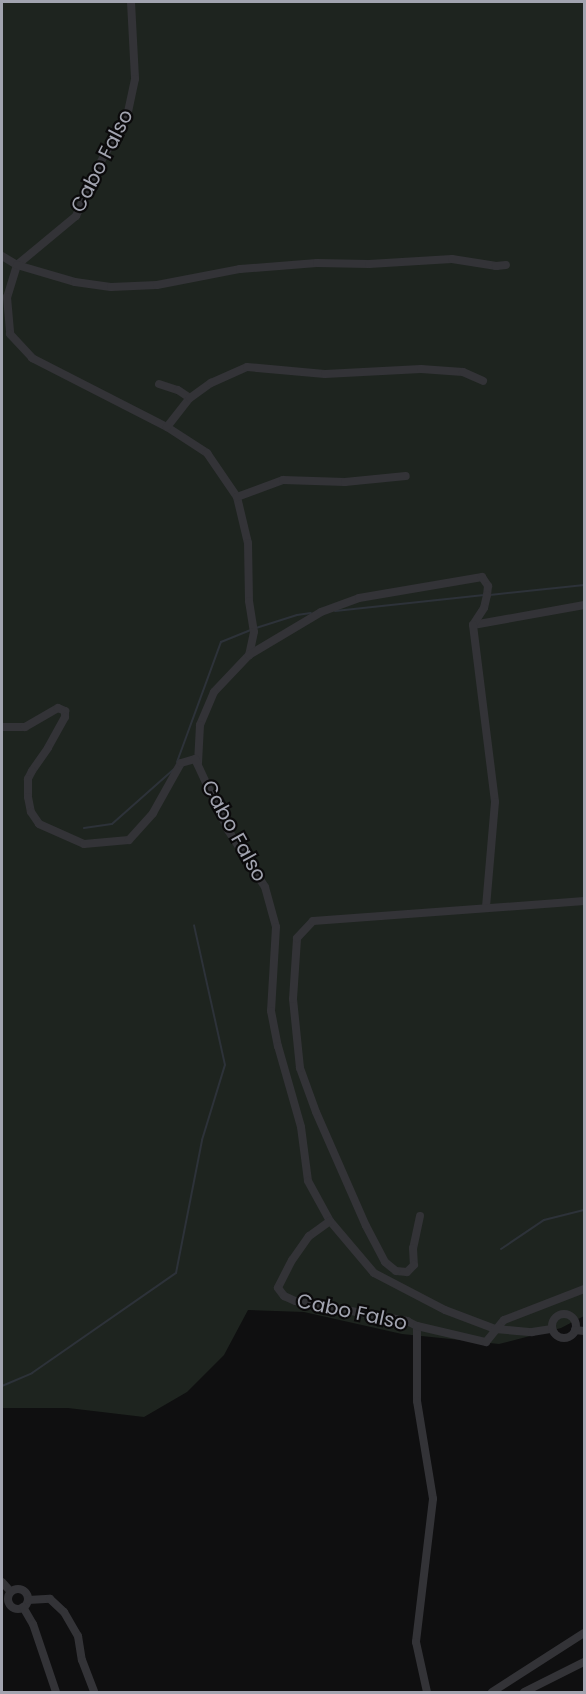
<!DOCTYPE html>
<html>
<head>
<meta charset="utf-8">
<style>
  body { margin:0 }
  #map { position:relative; width:586px; height:1694px; overflow:hidden; background:#0f0f10; font-family:Poppins,sans-serif }
  div>[style] { position:absolute }
  .green>* { inset:0; background:#1e241f }
  .stream>* { height:2px; margin:-1px; padding:0 1px; transform-origin:1px; border-radius:1px; background:#2d3239 }
  .street>* { height:8px; margin:-4px; padding:0 4px; transform-origin:4px; border-radius:4px; background:#333337 }
  .street>.ring { margin:-4px; padding:0; box-sizing:content-box; background:none; border:8px solid #333337; border-radius:50% }
  span { translate:-50% -50%; white-space:nowrap; text-align:center; line-height:1.15; -webkit-text-stroke:4.5px #0b0a0b; paint-order:stroke }
  .street-label { font-size:20px; color:#a2a4b0 }
  .frame { position:absolute; inset:0; border:3px solid #a2a4b0; pointer-events:none }
</style>
</head>
<body>
<div id="map">
  <div class="green">
    <div style="clip-path:polygon(2px 2px,584px 2px,584px 1316px,561px 1328px,499px 1344px,402px 1334px,304px 1312px,248px 1310px,224px 1355px,187px 1392px,144px 1417px,68px 1408px,2px 1408px)"></div>
  </div>
  <div class="stream">
    <div style="left:490px;top:595px;width:95px;rotate:-6.1deg"></div>
    <div style="left:335px;top:611px;width:150px;rotate:-6.1deg"></div>
    <div style="left:256px;top:628px;width:43px;rotate:-17.6deg"></div>
    <div style="left:297px;top:615px;width:14px;rotate:-8deg"></div>
    <div style="left:177px;top:762px;width:128px;rotate:-69.9deg"></div>
    <div style="left:221px;top:642px;width:32px;rotate:-22deg"></div>
    <div style="left:84px;top:828px;width:28px;rotate:-8deg"></div>
    <div style="left:112px;top:824px;width:83px;rotate:-41.6deg"></div>
    <div style="left:501px;top:1249px;width:52px;rotate:-34deg"></div>
    <div style="left:544px;top:1220px;width:41px;rotate:-14deg"></div>
    <div style="left:2px;top:1386px;width:33px;rotate:-23deg"></div>
    <div style="left:32px;top:1373px;width:175px;rotate:-34.8deg"></div>
    <div style="left:176px;top:1273px;width:136px;rotate:-78.9deg"></div>
    <div style="left:202px;top:1140px;width:78px;rotate:-73deg"></div>
    <div style="left:225px;top:1065px;width:143px;rotate:-102.5deg"></div>
  </div>
  <div class="street">
    <div style="left:131px;top:2px;width:77px;rotate:87deg"></div>
    <div style="left:135px;top:79px;width:35px;rotate:102deg"></div>
    <div style="left:128px;top:113px;width:60px;rotate:119.1deg"></div>
    <div style="left:99px;top:165px;width:56px;rotate:114.3deg"></div>
    <div style="left:76px;top:216px;width:77px;rotate:140.3deg"></div>
    <div style="left:17px;top:265px;width:34px;rotate:107deg"></div>
    <div style="left:7px;top:297px;width:37px;rotate:85deg"></div>
    <div style="left:10px;top:334px;width:33px;rotate:47deg"></div>
    <div style="left:32px;top:358px;width:152px;rotate:27.1deg"></div>
    <div style="left:167px;top:427px;width:48px;rotate:33deg"></div>
    <div style="left:207px;top:453px;width:53px;rotate:55.7deg"></div>
    <div style="left:237px;top:497px;width:47px;rotate:76.6deg"></div>
    <div style="left:248px;top:543px;width:58px;rotate:89deg"></div>
    <div style="left:249px;top:601px;width:31px;rotate:81deg"></div>
    <div style="left:254px;top:632px;width:24px;rotate:102deg"></div>
    <div style="left:249px;top:655px;width:51px;rotate:133.4deg"></div>
    <div style="left:214px;top:692px;width:36px;rotate:113deg"></div>
    <div style="left:200px;top:725px;width:38px;rotate:93deg"></div>
    <div style="left:2px;top:256px;width:17px;rotate:31deg"></div>
    <div style="left:17px;top:265px;width:60px;rotate:16.3deg"></div>
    <div style="left:75px;top:282px;width:36px;rotate:8deg"></div>
    <div style="left:111px;top:287px;width:46px;rotate:-2.5deg"></div>
    <div style="left:157px;top:285px;width:85px;rotate:-10.9deg"></div>
    <div style="left:240px;top:269px;width:77px;rotate:-4.5deg"></div>
    <div style="left:317px;top:263px;width:52px;rotate:1.1deg"></div>
    <div style="left:369px;top:264px;width:83px;rotate:-3.4deg"></div>
    <div style="left:452px;top:259px;width:45px;rotate:9deg"></div>
    <div style="left:496px;top:266px;width:10px;rotate:-6deg"></div>
    <div style="left:159px;top:384px;width:20px;rotate:18deg"></div>
    <div style="left:178px;top:390px;width:14px;rotate:34deg"></div>
    <div style="left:167px;top:427px;width:37px;rotate:-52deg"></div>
    <div style="left:190px;top:398px;width:26px;rotate:-36deg"></div>
    <div style="left:211px;top:383px;width:39px;rotate:-24deg"></div>
    <div style="left:247px;top:367px;width:78px;rotate:5.1deg"></div>
    <div style="left:325px;top:374px;width:96px;rotate:-3deg"></div>
    <div style="left:421px;top:369px;width:42px;rotate:4.1deg"></div>
    <div style="left:463px;top:372px;width:22px;rotate:24deg"></div>
    <div style="left:237px;top:497px;width:49px;rotate:-20.3deg"></div>
    <div style="left:283px;top:480px;width:62px;rotate:1.8deg"></div>
    <div style="left:345px;top:482px;width:61px;rotate:-5.6deg"></div>
    <div style="left:473px;top:625px;width:113px;rotate:-10.2deg"></div>
    <div style="left:249px;top:655px;width:84px;rotate:-30.8deg"></div>
    <div style="left:321px;top:612px;width:40px;rotate:-20.2deg"></div>
    <div style="left:359px;top:598px;width:125px;rotate:-9.7deg"></div>
    <div style="left:482px;top:577px;width:11px;rotate:56deg"></div>
    <div style="left:488px;top:586px;width:9px;rotate:96deg"></div>
    <div style="left:487px;top:595px;width:13px;rotate:103deg"></div>
    <div style="left:484px;top:608px;width:20px;rotate:123deg"></div>
    <div style="left:473px;top:625px;width:178px;rotate:82.9deg"></div>
    <div style="left:495px;top:802px;width:106px;rotate:94.9deg"></div>
    <div style="left:2px;top:727px;width:23px"></div>
    <div style="left:25px;top:727px;width:38px;rotate:-30deg"></div>
    <div style="left:58px;top:708px;width:8px;rotate:23deg"></div>
    <div style="left:65px;top:711px;width:6px;rotate:90deg"></div>
    <div style="left:65px;top:717px;width:35px;rotate:119deg"></div>
    <div style="left:48px;top:748px;width:28px;rotate:125deg"></div>
    <div style="left:32px;top:771px;width:9px;rotate:117deg"></div>
    <div style="left:28px;top:779px;width:18px;rotate:90deg"></div>
    <div style="left:28px;top:797px;width:15px;rotate:79deg"></div>
    <div style="left:31px;top:812px;width:14px;rotate:56deg"></div>
    <div style="left:39px;top:824px;width:49px;rotate:24deg"></div>
    <div style="left:84px;top:844px;width:45px;rotate:-5.1deg"></div>
    <div style="left:129px;top:840px;width:36px;rotate:-48deg"></div>
    <div style="left:153px;top:813px;width:57px;rotate:-60.8deg"></div>
    <div style="left:181px;top:763px;width:15px;rotate:-16deg"></div>
    <div style="left:195px;top:759px;width:78px;rotate:65.1deg"></div>
    <div style="left:228px;top:830px;width:68px;rotate:57deg"></div>
    <div style="left:265px;top:887px;width:41px;rotate:74.6deg"></div>
    <div style="left:276px;top:927px;width:84px;rotate:93.4deg"></div>
    <div style="left:271px;top:1011px;width:36px;rotate:79deg"></div>
    <div style="left:278px;top:1046px;width:84px;rotate:74.1deg"></div>
    <div style="left:301px;top:1127px;width:54px;rotate:82.6deg"></div>
    <div style="left:308px;top:1181px;width:46px;rotate:61.2deg"></div>
    <div style="left:330px;top:1221px;width:68px;rotate:49.8deg"></div>
    <div style="left:374px;top:1273px;width:80px;rotate:27.5deg"></div>
    <div style="left:445px;top:1310px;width:53px;rotate:20.8deg"></div>
    <div style="left:495px;top:1329px;width:37px;rotate:5deg"></div>
    <div style="left:532px;top:1332px;width:20px;rotate:-9deg"></div>
    <div style="left:420px;top:1216px;width:33px;rotate:102deg"></div>
    <div style="left:413px;top:1248px;width:17px;rotate:87deg"></div>
    <div style="left:414px;top:1265px;width:10px;rotate:135deg"></div>
    <div style="left:407px;top:1272px;width:11px;rotate:-175deg"></div>
    <div style="left:396px;top:1271px;width:14px;rotate:-141deg"></div>
    <div style="left:385px;top:1262px;width:41px;rotate:-117.8deg"></div>
    <div style="left:366px;top:1226px;width:124px;rotate:-113.7deg"></div>
    <div style="left:316px;top:1112px;width:47px;rotate:-110deg"></div>
    <div style="left:300px;top:1068px;width:69px;rotate:-95.8deg"></div>
    <div style="left:293px;top:999px;width:61px;rotate:-86.2deg"></div>
    <div style="left:297px;top:938px;width:23px;rotate:-47deg"></div>
    <div style="left:313px;top:921px;width:272px;rotate:-4.2deg"></div>
    <div style="left:330px;top:1221px;width:26px;rotate:144deg"></div>
    <div style="left:309px;top:1236px;width:29px;rotate:125deg"></div>
    <div style="left:292px;top:1260px;width:31px;rotate:117deg"></div>
    <div style="left:278px;top:1288px;width:10px;rotate:53deg"></div>
    <div style="left:284px;top:1296px;width:12px;rotate:24deg"></div>
    <div style="left:295px;top:1301px;width:114px;rotate:10.1deg"></div>
    <div style="left:407px;top:1321px;width:11px;rotate:27deg"></div>
    <div style="left:417px;top:1326px;width:75px;rotate:90deg"></div>
    <div style="left:417px;top:1401px;width:99px;rotate:80.7deg"></div>
    <div style="left:433px;top:1499px;width:144px;rotate:96.8deg"></div>
    <div style="left:416px;top:1642px;width:51px;rotate:77.6deg"></div>
    <div class="ring" style="left:552px;top:1314px;width:16px;height:16px"></div>
    <div style="left:417px;top:1326px;width:71px;rotate:13.1deg"></div>
    <div style="left:486px;top:1342px;width:28px;rotate:-51deg"></div>
    <div style="left:504px;top:1320px;width:86px;rotate:-21.2deg"></div>
    <div style="left:575px;top:1330px;width:9px;rotate:6deg"></div>
    <div style="left:2px;top:1582px;width:13px;rotate:48deg"></div>
    <div class="ring" style="left:8px;top:1589px;width:12px;height:12px"></div>
    <div style="left:28px;top:1600px;width:22px;rotate:-3deg"></div>
    <div style="left:50px;top:1599px;width:19px;rotate:43deg"></div>
    <div style="left:64px;top:1612px;width:28px;rotate:60deg"></div>
    <div style="left:78px;top:1636px;width:24px;rotate:81deg"></div>
    <div style="left:82px;top:1660px;width:34px;rotate:69deg"></div>
    <div style="left:23px;top:1607px;width:20px;rotate:60deg"></div>
    <div style="left:33px;top:1624px;width:72px;rotate:71.3deg"></div>
    <div style="left:492px;top:1692px;width:109px;rotate:-32.7deg"></div>
    <div style="left:524px;top:1692px;width:67px;rotate:-26.6deg"></div>
  </div>
  <div class="street-label">
    <span style="left:102px;top:161px;rotate:-63deg">Cabo Falso</span>
    <span style="left:234px;top:831px;rotate:61deg">Cabo Falso</span>
    <span style="left:352px;top:1312px;rotate:12deg">Cabo Falso</span>
  </div>
  <div class="frame"></div>
</div>
</body>
</html>
